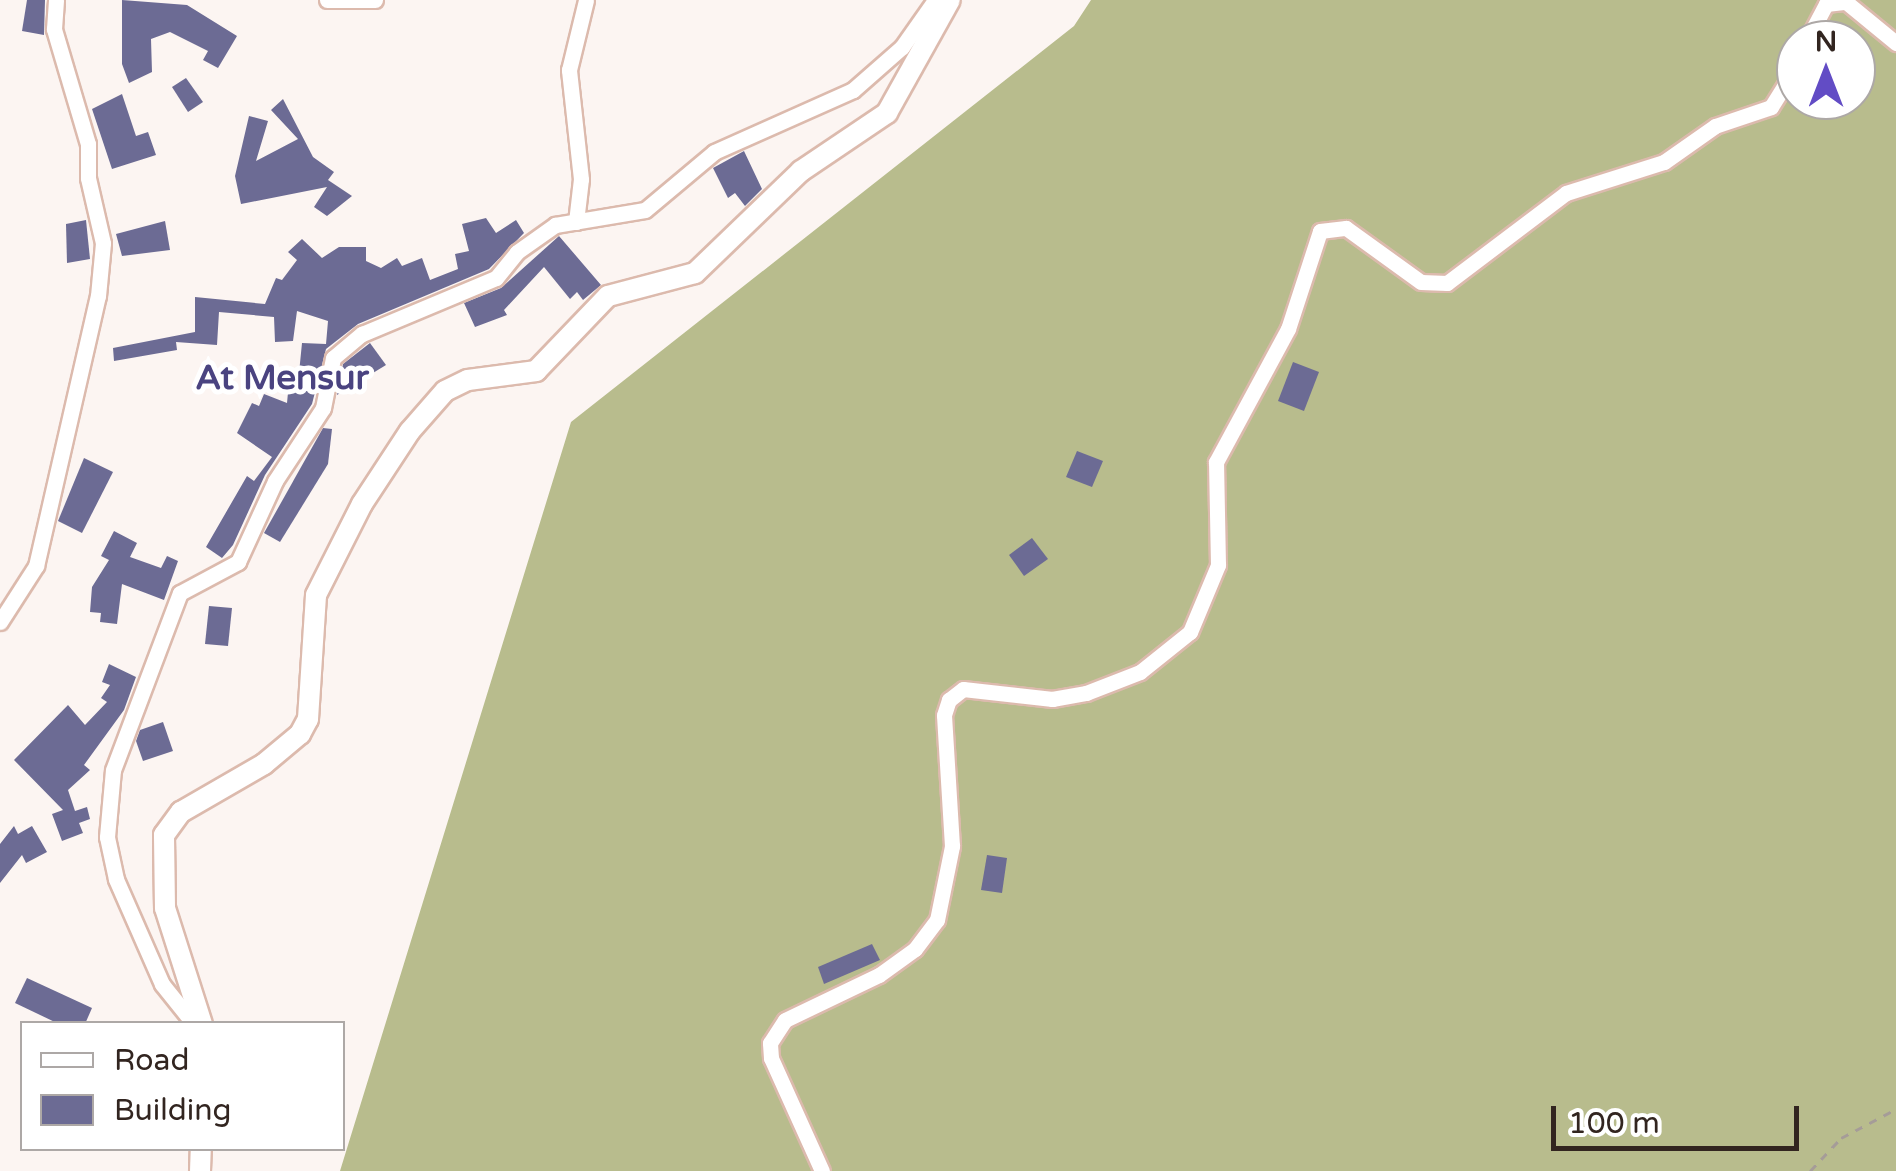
<!DOCTYPE html>
<html>
<head>
<meta charset="utf-8">
<style>
  body { margin:0 }
  #map { position:relative; width:1896px; height:1171px; overflow:hidden; background:#fcf5f2; font-family:"Varela Round",sans-serif }
  div>[style] { position:absolute }
  .forest>* { inset:0; background:#b8bc8d }
  .building>* { inset:0; background:#6c6b94 }
  .path>* { height:2.5px; margin-top:-1.25px; transform-origin:0; background:repeating-linear-gradient(90deg,#a59c98 0 8px,transparent 0 16px) }
  .roads { filter:drop-shadow(2px 0 #dcbaad) drop-shadow(-2px 0 #dcbaad) drop-shadow(0 2px #dcbaad) drop-shadow(0 -2px #dcbaad) }
  .minor>* { height:15px; margin:-7.5px; padding:0 7.5px; transform-origin:7.5px; border-radius:7.5px; background:#fff }
  .tertiary>* { height:20px; margin:-10px; padding:0 10px; transform-origin:10px; border-radius:10px; background:#fff }
  span { translate:-50% -50%; white-space:nowrap; text-align:center; line-height:1.15; -webkit-text-stroke:10px #fff; paint-order:stroke }
  .quarter-label { font-size:35px; color:#4a4380; font-weight:700 }
  .legend { position:absolute; left:20px; top:1021px; width:325px; height:130px; box-sizing:border-box; background:#fff; border:2px solid #ada8a6; margin:0; padding:12px 18px; list-style:none; font-size:30px; color:#322520 }
  .legend li { display:flex; align-items:center; gap:20px; height:50px }
  .legend b { width:50px; border:2px solid #ada8a6 }
  .north { position:absolute; left:1776px; top:20px; width:100px; height:100px; box-sizing:border-box; background:#fff; border:2px solid #ada8a6; border-radius:50%; rotate:0deg; font-size:28px; font-weight:700; line-height:40px; text-align:center; color:#322520 }
  .north::after { content:''; display:block; margin:auto; width:35px; height:45px; background:#624cc5; clip-path:polygon(50% 0,100% 100%,50% 72%,0 100%) }
  .scale { position:absolute; left:1551px; top:1106px; width:248px; height:45px; box-sizing:border-box; border:5px solid #322520; border-top:0; padding-left:12px; font-size:30px; line-height:35px; white-space:nowrap; color:#322520; -webkit-text-stroke:8px #fff; paint-order:stroke }
</style>
</head>
<body>
<div id="map">
  <div class="forest">
    <div style="clip-path:polygon(evenodd,1091px 0,1896px 0,1896px 1171px,340px 1171px,571px 422px,1074px 26px,1091px 0,1796px 40px,1856px 40px,1856px 100px,1796px 100px,1796px 40px)"></div>
  </div>
  <div class="building">
    <div style="clip-path:polygon(27px 0,45px 0,44px 35px,22px 31px)"></div>
    <div style="clip-path:polygon(122px 0,187px 5px,237px 36px,218px 68px,203px 60px,208px 51px,170px 32px,151px 39px,152px 72px,129px 83px,122px 64px)"></div>
    <div style="clip-path:polygon(186px 78px,203px 102px,188px 112px,172px 87px)"></div>
    <div style="clip-path:polygon(122px 94px,136px 136px,148px 132px,156px 155px,112px 169px,92px 109px)"></div>
    <div style="clip-path:polygon(283px 99px,313px 157px,334px 172px,328px 180px,352px 196px,327px 216px,314px 207px,327px 187px,241px 204px,235px 176px,249px 116px,268px 121px,256px 161px,298px 139px,271px 110px)"></div>
    <div style="clip-path:polygon(744px 151px,762px 189px,745px 206px,735px 193px,728px 198px,713px 168px)"></div>
    <div style="clip-path:polygon(486px 218px,496px 233px,516px 220px,524px 233px,489px 269px,358px 324px,326px 349px,312px 404px,265px 475px,233px 545px,222px 558px,206px 547px,247px 476px,254px 481px,272px 457px,237px 433px,252px 403px,259px 406px,264px 394px,287px 403px,289px 382px,298px 383px,302px 343px,326px 344px,328px 321px,297px 311px,293px 341px,275px 342px,274px 317px,219px 312px,217px 345px,176px 342px,177px 350px,114px 361px,113px 348px,195px 332px,195px 297px,265px 304px,276px 278px,282px 280px,297px 260px,288px 252px,302px 239px,322px 258px,339px 247px,366px 247px,366px 261px,381px 268px,397px 258px,402px 266px,422px 258px,430px 280px,458px 269px,455px 254px,469px 251px,462px 224px)"></div>
    <div style="clip-path:polygon(86px 220px,90px 259px,67px 263px,66px 224px)"></div>
    <div style="clip-path:polygon(165px 221px,170px 250px,122px 256px,116px 234px)"></div>
    <div style="clip-path:polygon(559px 236px,601px 285px,583px 300px,577px 292px,570px 299px,544px 267px,504px 310px,507px 315px,475px 327px,464px 303px,501px 288px)"></div>
    <div style="clip-path:polygon(370px 343px,386px 365px,337px 395px,343px 364px)"></div>
    <div style="clip-path:polygon(1293px 362px,1319px 372px,1304px 411px,1278px 401px)"></div>
    <div style="clip-path:polygon(323px 428px,332px 429px,328px 464px,280px 542px,264px 533px)"></div>
    <div style="clip-path:polygon(1077px 451px,1103px 461px,1092px 487px,1066px 477px)"></div>
    <div style="clip-path:polygon(84px 458px,113px 472px,82px 533px,58px 521px)"></div>
    <div style="clip-path:polygon(114px 531px,137px 543px,130px 557px,161px 568px,167px 556px,178px 561px,164px 600px,122px 584px,117px 624px,100px 622px,101px 613px,90px 612px,92px 587px,109px 560px,101px 556px)"></div>
    <div style="clip-path:polygon(1032px 538px,1048px 559px,1024px 576px,1009px 555px)"></div>
    <div style="clip-path:polygon(209px 606px,232px 608px,228px 646px,205px 644px)"></div>
    <div style="clip-path:polygon(109px 664px,136px 677px,124px 710px,84px 765px,90px 770px,68px 790px,75px 811px,87px 807px,90px 819px,79px 823px,83px 833px,62px 841px,52px 814px,63px 810px,14px 760px,68px 705px,85px 725px,107px 702px,101px 698px,110px 685px,102px 682px)"></div>
    <div style="clip-path:polygon(163px 722px,173px 751px,143px 761px,136px 741px,140px 730px)"></div>
    <div style="clip-path:polygon(14px 826px,18px 834px,32px 826px,47px 852px,26px 863px,22px 855px,0 883px,0 844px)"></div>
    <div style="clip-path:polygon(987px 855px,1007px 858px,1002px 893px,981px 890px)"></div>
    <div style="clip-path:polygon(872px 944px,880px 960px,824px 984px,818px 967px)"></div>
    <div style="clip-path:polygon(27px 978px,92px 1008px,85px 1024px,59px 1024px,15px 1003px)"></div>
  </div>
  <div class="path">
    <div style="left:1810px;top:1171px;width:45px;rotate:-46.8deg"></div>
    <div style="left:1841px;top:1138px;width:62px;rotate:-27.8deg"></div>
  </div>
  <div class="roads">
    <div class="minor">
      <div style="left:327px;top:0;width:48px"></div>
      <div style="left:1807px;top:40px;width:41px;rotate:-62.2deg"></div>
      <div style="left:1826px;top:4px;width:20px;rotate:-6deg"></div>
      <div style="left:1846px;top:2px;width:65px;rotate:39.4deg"></div>
      <div style="left:576px;top:222px;width:43px;rotate:-83.4deg"></div>
      <div style="left:581px;top:179px;width:110px;rotate:-96.3deg"></div>
      <div style="left:569px;top:70px;width:72px;rotate:-76.3deg"></div>
      <div style="left:0;top:622px;width:67px;rotate:-57.3deg"></div>
      <div style="left:36px;top:566px;width:277px;rotate:-77.1deg"></div>
      <div style="left:98px;top:296px;width:53px;rotate:-84.6deg"></div>
      <div style="left:103px;top:243px;width:67px;rotate:-103deg"></div>
      <div style="left:88px;top:178px;width:34px;rotate:-90deg"></div>
      <div style="left:88px;top:144px;width:120px;rotate:-106.5deg"></div>
      <div style="left:54px;top:29px;width:29px;rotate:-86deg"></div>
      <div style="left:194px;top:1024px;width:51px;rotate:-128.7deg"></div>
      <div style="left:162px;top:984px;width:115px;rotate:-113.7deg"></div>
      <div style="left:116px;top:879px;width:43px;rotate:-102.1deg"></div>
      <div style="left:107px;top:837px;width:67px;rotate:-84.9deg"></div>
      <div style="left:113px;top:770px;width:189px;rotate:-69.3deg"></div>
      <div style="left:180px;top:593px;width:66px;rotate:-28.1deg"></div>
      <div style="left:238px;top:562px;width:89px;rotate:-65.4deg"></div>
      <div style="left:275px;top:481px;width:87px;rotate:-56.7deg"></div>
      <div style="left:323px;top:408px;width:51px;rotate:-78.7deg"></div>
      <div style="left:333px;top:358px;width:38px;rotate:-40deg"></div>
      <div style="left:362px;top:334px;width:145px;rotate:-22.7deg"></div>
      <div style="left:496px;top:278px;width:33px;rotate:-51deg"></div>
      <div style="left:517px;top:252px;width:47px;rotate:-35.4deg"></div>
      <div style="left:555px;top:225px;width:91px;rotate:-9.5deg"></div>
      <div style="left:645px;top:210px;width:90px;rotate:-40deg"></div>
      <div style="left:714px;top:152px;width:152px;rotate:-24deg"></div>
      <div style="left:853px;top:90px;width:65px;rotate:-41.3deg"></div>
      <div style="left:902px;top:47px;width:57px;rotate:-54.9deg"></div>
      <div style="left:822px;top:1171px;width:124px;rotate:-114.3deg"></div>
      <div style="left:771px;top:1058px;width:15px;rotate:-94deg"></div>
      <div style="left:770px;top:1043px;width:27px;rotate:-57deg"></div>
      <div style="left:785px;top:1020px;width:104px;rotate:-25.6deg"></div>
      <div style="left:879px;top:975px;width:44px;rotate:-35.8deg"></div>
      <div style="left:915px;top:949px;width:36px;rotate:-53deg"></div>
      <div style="left:937px;top:920px;width:76px;rotate:-78.5deg"></div>
      <div style="left:952px;top:846px;width:131px;rotate:-93.5deg"></div>
      <div style="left:944px;top:715px;width:16px;rotate:-72deg"></div>
      <div style="left:949px;top:700px;width:18px;rotate:-38deg"></div>
      <div style="left:963px;top:689px;width:90px;rotate:6.4deg"></div>
      <div style="left:1052px;top:699px;width:35px;rotate:-10deg"></div>
      <div style="left:1086px;top:693px;width:58px;rotate:-21.3deg"></div>
      <div style="left:1140px;top:672px;width:64px;rotate:-38.7deg"></div>
      <div style="left:1190px;top:632px;width:73px;rotate:-67.3deg"></div>
      <div style="left:1218px;top:565px;width:103px;rotate:-91.1deg"></div>
      <div style="left:1216px;top:462px;width:151px;rotate:-61.6deg"></div>
      <div style="left:1288px;top:329px;width:103px;rotate:-71.9deg"></div>
      <div style="left:1320px;top:231px;width:26px;rotate:-7deg"></div>
      <div style="left:1346px;top:228px;width:92px;rotate:35.8deg"></div>
      <div style="left:1421px;top:282px;width:26px;rotate:2deg"></div>
      <div style="left:1447px;top:283px;width:149px;rotate:-37.1deg"></div>
      <div style="left:1566px;top:193px;width:103px;rotate:-17.6deg"></div>
      <div style="left:1664px;top:162px;width:62px;rotate:-35.2deg"></div>
      <div style="left:1715px;top:126px;width:59px;rotate:-18.7deg"></div>
      <div style="left:1771px;top:107px;width:47px;rotate:-58deg"></div>
    </div>
    <div class="tertiary">
      <div style="left:202px;top:1024px;width:122px;rotate:-107.7deg"></div>
      <div style="left:165px;top:908px;width:73px;rotate:-90.8deg"></div>
      <div style="left:164px;top:835px;width:29px;rotate:-54deg"></div>
      <div style="left:181px;top:812px;width:96px;rotate:-30deg"></div>
      <div style="left:264px;top:764px;width:47px;rotate:-39.8deg"></div>
      <div style="left:300px;top:734px;width:17px;rotate:-62deg"></div>
      <div style="left:308px;top:719px;width:124px;rotate:-86.3deg"></div>
      <div style="left:316px;top:595px;width:102px;rotate:-63.2deg"></div>
      <div style="left:362px;top:504px;width:87px;rotate:-56.7deg"></div>
      <div style="left:410px;top:431px;width:53px;rotate:-48.8deg"></div>
      <div style="left:445px;top:391px;width:25px;rotate:-26deg"></div>
      <div style="left:468px;top:380px;width:69px;rotate:-7.5deg"></div>
      <div style="left:536px;top:371px;width:104px;rotate:-46.2deg"></div>
      <div style="left:608px;top:296px;width:90px;rotate:-14.8deg"></div>
      <div style="left:695px;top:273px;width:147px;rotate:-43.9deg"></div>
      <div style="left:801px;top:171px;width:104px;rotate:-34deg"></div>
      <div style="left:887px;top:113px;width:129px;rotate:-60.9deg"></div>
      <div style="left:200px;top:1171px;width:23px;rotate:-88deg"></div>
    </div>
  </div>
  <div class="quarter-label">
    <span style="left:282px;top:378px">At Mensur</span>
  </div>
  <ul class="legend">
  <li><b style="height:12px;background:#fff"></b>Road</li>
  <li><b style="height:28px;background:#6c6b94"></b>Building</li>
  </ul>
  <div class="north">N</div>
  <div class="scale">100 m</div>
</div>
</body>
</html>
